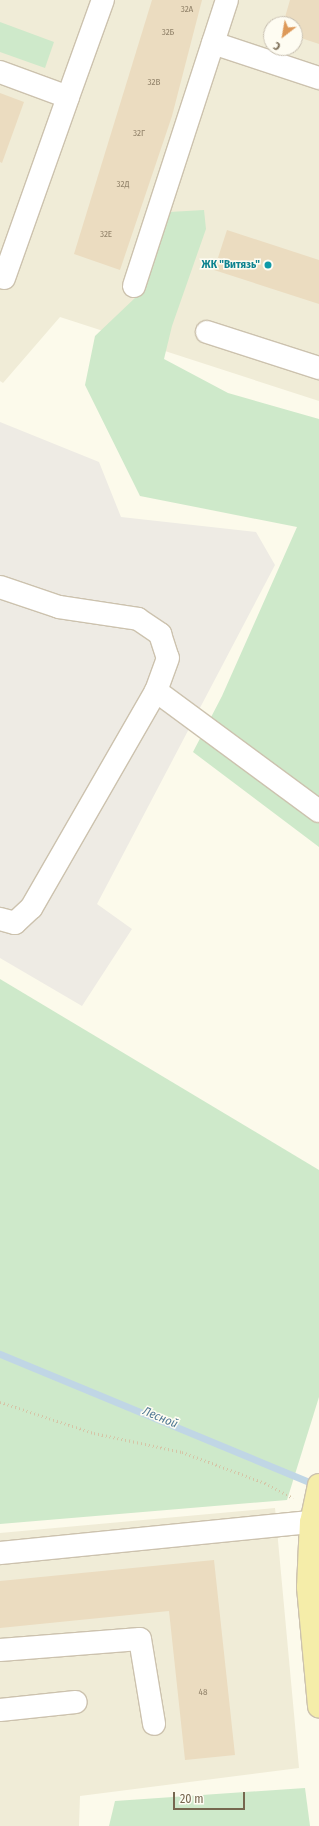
<!DOCTYPE html>
<html>
<head>
<meta charset="utf-8">
<style>
  body { margin:0 }
  #map { position:relative; width:319px; height:1826px; overflow:hidden; background:#fcfaeb; font-family:"Fira Sans Condensed",sans-serif }
  div>[style] { position:absolute }
  .residential>* { inset:0; background:#f0ecd7 }
  .industrial>* { inset:0; background:#eeebe4 }
  .green>* { inset:0; background:#cee9ca }
  .stream>* { height:7px; margin:-3.5px; padding:0 3.5px; transform-origin:3.5px; border-radius:3.5px; background:#c0d6e5 }
  .building>* { inset:0; background:#ebdcc0 }
  .path>* { height:2.5px; margin-top:-1.25px; transform-origin:0; background:repeating-linear-gradient(90deg,#d5c5a7 0 1px,transparent 0 4px) }
  .roads { filter:drop-shadow(1px 0 #ccc2ae) drop-shadow(-1px 0 #ccc2ae) drop-shadow(0 1px #ccc2ae) drop-shadow(0 -1px #ccc2ae) }
  .minor>* { height:22px; margin:-11px; padding:0 11px; transform-origin:11px; border-radius:11px; background:#fff }
  .major>* { height:22px; margin:-11px; padding:0 11px; transform-origin:11px; border-radius:11px; background:#f5eda9 }
  .dots>* { width:11px; height:11px; translate:-50% -50%; box-sizing:border-box; border:2px solid #fefcf2; border-radius:50% }
  span { translate:-50% -50%; white-space:nowrap; text-align:center; line-height:1.15; -webkit-text-stroke:3px #fefcf2; paint-order:stroke }
  .number-label { font-size:9px; color:#93846b }
  .number-label span { -webkit-text-stroke-width:0 }
  .culture-label { font-size:11px; color:#0d838f; font-weight:700 }
  .right { translate:-100% -50%; text-align:right }
  .water-label { font-size:12px; color:#517995; font-style:italic }
  .north { position:absolute; left:263px; top:16px; width:40px; height:40px; box-sizing:border-box; background:#fefcf2; border:1px solid #c8c0b1; border-radius:50%; rotate:211deg; font-size:11px; font-weight:700; line-height:16px; text-align:center; color:#76674f }
  .north::after { content:''; display:block; margin:auto; width:14px; height:18px; background:#dd9959; clip-path:polygon(50% 0,100% 100%,50% 72%,0 100%) }
  .scale { position:absolute; left:173px; top:1792px; width:72px; height:18px; box-sizing:border-box; border:2px solid #76674f; border-top:0; padding-left:5px; font-size:12px; line-height:14px; white-space:nowrap; color:#76674f; -webkit-text-stroke:3px #fefcf2; paint-order:stroke }
</style>
</head>
<body>
<div id="map">
  <div class="residential">
    <div style="clip-path:polygon(evenodd,0 0,319px 0,319px 401px,60px 317px,3px 383px,0 381px,0 0,271px 24px,295px 24px,295px 48px,271px 48px,271px 24px)"></div>
    <div style="clip-path:polygon(275px 1508px,299px 1768px,80px 1796px,79px 1826px,0 1826px,0 1533px)"></div>
  </div>
  <div class="industrial">
    <div style="clip-path:polygon(0 422px,99px 462px,121px 517px,256px 532px,275px 565px,97px 904px,132px 929px,82px 1006px,0 958px)"></div>
  </div>
  <div class="green">
    <div style="clip-path:polygon(0 22px,54px 42px,45px 68px,0 52px)"></div>
    <div style="clip-path:polygon(204px 210px,206px 229px,172px 326px,164px 359px,228px 393px,319px 419px,319px 847px,193px 752px,222px 696px,297px 527px,140px 496px,85px 385px,95px 336px,136px 297px,169px 212px)"></div>
    <div style="clip-path:polygon(0 979px,319px 1170px,319px 1397px,287px 1500px,0 1524px)"></div>
    <div style="clip-path:polygon(305px 1788px,310px 1826px,109px 1826px,115px 1801px)"></div>
  </div>
  <div class="stream">
    <div style="left:0;top:1354px;width:343px;rotate:22.5deg"></div>
  </div>
  <div class="building">
    <div style="clip-path:polygon(152px 0,202px 0,172px 116px,120px 270px,74px 254px)"></div>
    <div style="clip-path:polygon(290px 0,319px 0,319px 44px,295px 36px,295px 24px,283px 24px)"></div>
    <div style="clip-path:polygon(0 93px,24px 102px,2px 163px,0 162px)"></div>
    <div style="clip-path:polygon(227px 230px,319px 260px,319px 304px,214px 270px)"></div>
    <div style="clip-path:polygon(214px 1560px,235px 1755px,185px 1760px,169px 1611px,0 1628px,0 1581px)"></div>
  </div>
  <div class="path">
    <div style="left:0;top:1402px;width:99px;rotate:18.3deg"></div>
    <div style="left:94px;top:1433px;width:90px;rotate:12.2deg"></div>
    <div style="left:182px;top:1452px;width:89px;rotate:20.5deg"></div>
    <div style="left:265px;top:1483px;width:32px;rotate:28deg"></div>
  </div>
  <div class="roads">
    <div class="minor">
      <div style="left:213px;top:43px;width:112px;rotate:18.3deg"></div>
      <div style="left:0;top:72px;width:72px;rotate:20.2deg"></div>
      <div style="left:68px;top:97px;width:103px;rotate:-70.2deg"></div>
      <div style="left:4px;top:278px;width:192px;rotate:-70.5deg"></div>
      <div style="left:134px;top:286px;width:301px;rotate:-72deg"></div>
      <div style="left:207px;top:332px;width:118px;rotate:17.8deg"></div>
      <div style="left:0;top:587px;width:62px;rotate:18.7deg"></div>
      <div style="left:59px;top:607px;width:80px;rotate:8.6deg"></div>
      <div style="left:138px;top:619px;width:27px;rotate:34deg"></div>
      <div style="left:160px;top:634px;width:25px;rotate:72deg"></div>
      <div style="left:168px;top:658px;width:35px;rotate:110deg"></div>
      <div style="left:156px;top:691px;width:250px;rotate:119.9deg"></div>
      <div style="left:31px;top:908px;width:22px;rotate:137deg"></div>
      <div style="left:15px;top:923px;width:16px;rotate:-165deg"></div>
      <div style="left:156px;top:691px;width:202px;rotate:36.4deg"></div>
      <div style="left:0;top:1553px;width:313px;rotate:-5.7deg"></div>
      <div style="left:0;top:1650px;width:140px;rotate:-4.5deg"></div>
      <div style="left:140px;top:1639px;width:86px;rotate:80.6deg"></div>
      <div style="left:0;top:1710px;width:76px;rotate:-6deg"></div>
    </div>
    <div class="major">
      <div style="left:319px;top:1485px;width:38px;rotate:102deg"></div>
      <div style="left:311px;top:1522px;width:65px;rotate:92.6deg"></div>
      <div style="left:308px;top:1587px;width:120px;rotate:84.7deg"></div>
    </div>
  </div>
  <div class="dots">
    <div style="left:268px;top:265px;background:#0f9aa8"></div>
  </div>
  <div class="number-label">
    <span style="left:187px;top:9px">32А</span>
    <span style="left:168px;top:32px">32Б</span>
    <span style="left:154px;top:82px">32В</span>
    <span style="left:139px;top:133px">32Г</span>
    <span style="left:123px;top:184px">32Д</span>
    <span style="left:106px;top:234px">32Е</span>
    <span style="left:203px;top:1692px">48</span>
  </div>
  <div class="culture-label">
    <span class="right" style="left:260px;top:265px">ЖК "Витязь"</span>
  </div>
  <div class="water-label">
    <span style="left:160px;top:1418px;rotate:23deg">Лесной</span>
  </div>
  <div class="north">С</div>
  <div class="scale">20 m</div>
</div>
</body>
</html>
